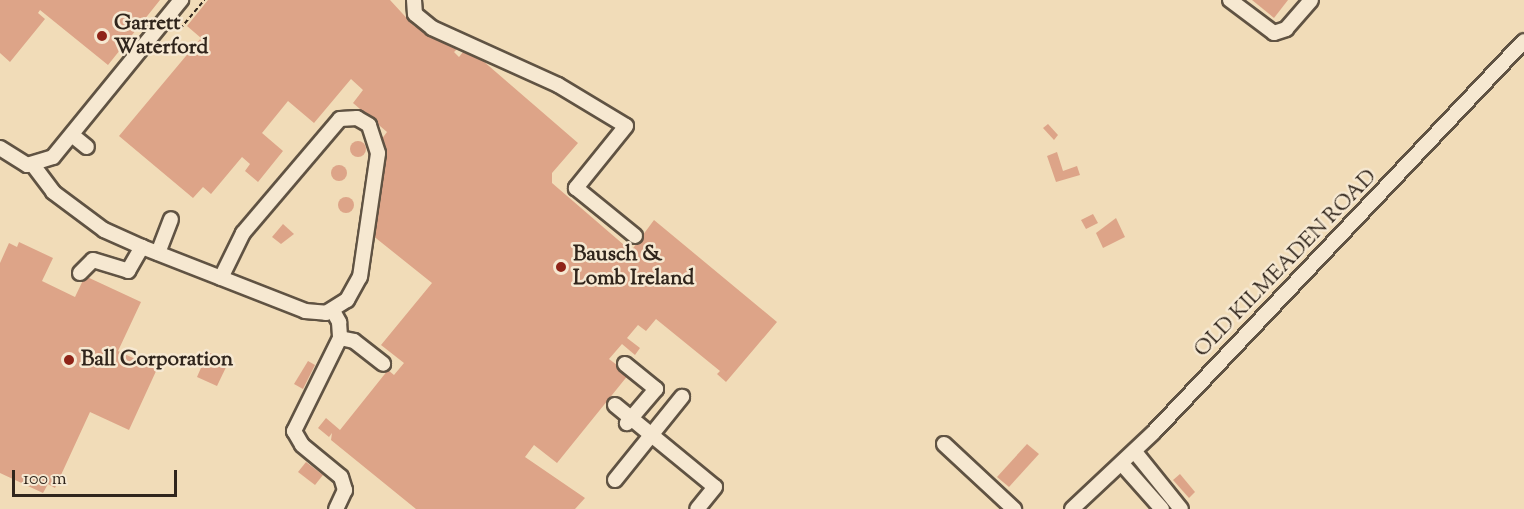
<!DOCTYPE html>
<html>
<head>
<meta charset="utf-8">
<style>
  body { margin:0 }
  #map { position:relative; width:1524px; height:509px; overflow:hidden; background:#f1dcb8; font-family:"Sorts Mill Goudy",serif }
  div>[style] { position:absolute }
  .building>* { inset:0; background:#dda488 }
  .round { border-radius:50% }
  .path>* { height:2px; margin-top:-1px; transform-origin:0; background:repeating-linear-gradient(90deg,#30251c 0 4.5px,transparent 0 7.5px) }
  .roads { filter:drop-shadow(2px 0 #605343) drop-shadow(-2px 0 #605343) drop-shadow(0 2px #605343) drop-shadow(0 -2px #605343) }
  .minor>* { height:14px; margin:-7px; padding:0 7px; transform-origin:7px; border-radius:7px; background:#f6e8d1 }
  .dots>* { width:16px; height:16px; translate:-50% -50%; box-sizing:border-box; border:3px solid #f6e8d1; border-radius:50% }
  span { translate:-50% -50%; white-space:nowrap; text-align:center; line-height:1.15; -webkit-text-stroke:5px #f6e8d1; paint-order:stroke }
  .poi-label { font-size:21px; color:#30251c; font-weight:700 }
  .left { translate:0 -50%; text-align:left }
  .street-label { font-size:21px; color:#30251c }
  .scale { position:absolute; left:12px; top:470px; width:165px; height:27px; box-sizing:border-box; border:3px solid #30251c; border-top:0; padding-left:8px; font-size:18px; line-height:21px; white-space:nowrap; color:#30251c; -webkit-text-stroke:4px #f6e8d1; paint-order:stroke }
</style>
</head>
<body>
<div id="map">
  <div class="building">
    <div style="clip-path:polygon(0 0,160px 0,108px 65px,40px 10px,38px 13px,45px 19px,10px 62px,0 53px)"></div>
    <div style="clip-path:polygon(208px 0,390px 0,414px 26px,460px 46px,454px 52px,459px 57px,467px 47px,578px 143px,552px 173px,552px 183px,631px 251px,654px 220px,777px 322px,726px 382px,717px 374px,720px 371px,656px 319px,646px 331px,638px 325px,627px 338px,640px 348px,635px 355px,622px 344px,609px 359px,629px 374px,557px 463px,534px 445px,525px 457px,585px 498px,575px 509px,416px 509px,331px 440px,332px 433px,329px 437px,318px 428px,326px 418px,340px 430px,388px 370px,394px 375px,404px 363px,381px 345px,432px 283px,372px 235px,385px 156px,381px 140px,387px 132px,353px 103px,363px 90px,351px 79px,314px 123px,288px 101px,262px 133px,283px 151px,258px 182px,245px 171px,250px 164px,242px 157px,211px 194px,203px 187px,193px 198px,119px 136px,201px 38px,187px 26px)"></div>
    <div style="clip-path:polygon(1252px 0,1288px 0,1274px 18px)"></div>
    <div style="clip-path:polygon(1048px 124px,1058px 135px,1054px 140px,1043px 128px)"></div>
    <div class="round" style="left:350px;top:141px;width:16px;height:16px"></div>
    <div style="clip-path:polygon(1057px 152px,1063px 171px,1077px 166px,1080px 175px,1056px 182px,1047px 156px)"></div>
    <div class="round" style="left:331px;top:165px;width:16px;height:16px"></div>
    <div class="round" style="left:338px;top:197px;width:16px;height:16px"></div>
    <div style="clip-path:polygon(1093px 214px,1098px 223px,1086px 229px,1081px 220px)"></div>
    <div style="clip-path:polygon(1116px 218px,1125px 237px,1103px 248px,1096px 233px)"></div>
    <div style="clip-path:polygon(283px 224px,294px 234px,281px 244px,272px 237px)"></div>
    <div style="clip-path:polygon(19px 242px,53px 258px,42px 281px,75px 297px,85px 276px,141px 302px,118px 351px,157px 369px,129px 430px,90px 412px,55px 488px,48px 484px,43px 493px,0 473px,0 263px,9px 243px,17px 247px)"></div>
    <div style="clip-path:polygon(208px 352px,229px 361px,217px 386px,197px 377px)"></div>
    <div style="clip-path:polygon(308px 361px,315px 365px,303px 389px,294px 384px)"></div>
    <div style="clip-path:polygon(1027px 444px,1039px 454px,1009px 487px,997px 477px)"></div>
    <div style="clip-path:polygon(306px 462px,323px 475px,315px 485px,298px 472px)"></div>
    <div style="clip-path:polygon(1180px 474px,1195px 492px,1189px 498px,1173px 480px)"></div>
  </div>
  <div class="path">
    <div style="left:180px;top:29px;width:38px;rotate:-50deg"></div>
  </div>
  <div class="roads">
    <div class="minor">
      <div style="left:414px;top:0;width:14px;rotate:86deg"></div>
      <div style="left:415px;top:14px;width:22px;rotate:39deg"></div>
      <div style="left:432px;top:28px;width:138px;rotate:24.3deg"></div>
      <div style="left:558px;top:85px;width:79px;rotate:31.1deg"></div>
      <div style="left:626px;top:126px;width:80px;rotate:128.9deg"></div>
      <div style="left:576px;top:188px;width:76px;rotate:39.1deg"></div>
      <div style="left:1230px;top:0;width:55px;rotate:36.9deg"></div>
      <div style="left:1274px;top:33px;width:13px;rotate:-18deg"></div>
      <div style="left:1286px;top:29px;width:38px;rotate:-49deg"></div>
      <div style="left:72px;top:135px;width:19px;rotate:39deg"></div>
      <div style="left:0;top:148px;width:32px;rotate:32deg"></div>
      <div style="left:27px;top:165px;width:27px;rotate:-17deg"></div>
      <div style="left:53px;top:157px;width:203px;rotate:-50.8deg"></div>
      <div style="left:33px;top:165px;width:34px;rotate:53deg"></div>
      <div style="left:53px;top:192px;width:64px;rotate:36.7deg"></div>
      <div style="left:104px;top:230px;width:42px;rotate:24.1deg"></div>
      <div style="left:142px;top:247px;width:175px;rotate:21.4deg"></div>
      <div style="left:305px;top:311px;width:21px;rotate:5deg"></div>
      <div style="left:326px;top:313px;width:25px;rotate:-32deg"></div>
      <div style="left:347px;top:300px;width:26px;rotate:-61deg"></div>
      <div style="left:360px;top:277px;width:125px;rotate:-81.7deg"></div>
      <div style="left:378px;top:153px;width:29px;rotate:-108deg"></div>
      <div style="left:369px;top:125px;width:14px;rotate:-150deg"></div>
      <div style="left:357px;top:118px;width:17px;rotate:177deg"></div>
      <div style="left:340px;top:119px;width:150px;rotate:130.4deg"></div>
      <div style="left:243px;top:233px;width:50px;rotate:116.1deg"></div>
      <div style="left:158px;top:253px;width:36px;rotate:-69deg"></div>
      <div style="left:80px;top:273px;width:18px;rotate:-45deg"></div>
      <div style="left:93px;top:260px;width:37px;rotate:17deg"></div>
      <div style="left:128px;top:271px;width:28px;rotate:-60deg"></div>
      <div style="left:333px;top:311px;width:13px;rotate:61deg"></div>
      <div style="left:339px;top:322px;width:16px;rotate:86deg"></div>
      <div style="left:340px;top:338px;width:104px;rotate:116.3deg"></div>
      <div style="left:294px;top:431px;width:16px;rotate:60deg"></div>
      <div style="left:302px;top:445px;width:50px;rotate:39.4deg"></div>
      <div style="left:341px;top:477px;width:14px;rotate:73deg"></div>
      <div style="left:345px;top:490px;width:21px;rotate:115deg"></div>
      <div style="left:340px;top:338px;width:14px;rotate:12deg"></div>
      <div style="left:354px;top:341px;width:37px;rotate:38deg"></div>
      <div style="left:625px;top:364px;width:40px;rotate:39deg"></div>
      <div style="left:656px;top:389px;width:45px;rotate:130.5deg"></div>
      <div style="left:615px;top:405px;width:129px;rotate:39.4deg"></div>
      <div style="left:715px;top:487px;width:28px;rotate:129deg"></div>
      <div style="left:944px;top:444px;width:96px;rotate:42.9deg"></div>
      <div style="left:1135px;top:452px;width:73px;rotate:51.1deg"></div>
      <div style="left:1122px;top:464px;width:60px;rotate:48.4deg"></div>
      <div style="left:615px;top:480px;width:107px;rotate:-51.1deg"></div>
      <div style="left:1072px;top:509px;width:112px;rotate:-43.2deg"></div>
      <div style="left:1154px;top:432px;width:538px;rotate:-46.58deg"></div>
    </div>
  </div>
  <div class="dots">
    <div style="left:102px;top:36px;background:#8f2418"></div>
    <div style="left:561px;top:267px;background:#8f2418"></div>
    <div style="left:69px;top:360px;background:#8f2418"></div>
  </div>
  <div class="poi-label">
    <span class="left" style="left:114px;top:36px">Garrett<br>Waterford</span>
    <span class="left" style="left:573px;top:267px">Bausch &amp;<br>Lomb Ireland</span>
    <span class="left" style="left:81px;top:360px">Ball Corporation</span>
  </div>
  <div class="street-label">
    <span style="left:1286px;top:264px;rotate:-46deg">OLD KILMEADEN ROAD</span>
  </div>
  <div class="scale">100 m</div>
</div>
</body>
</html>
